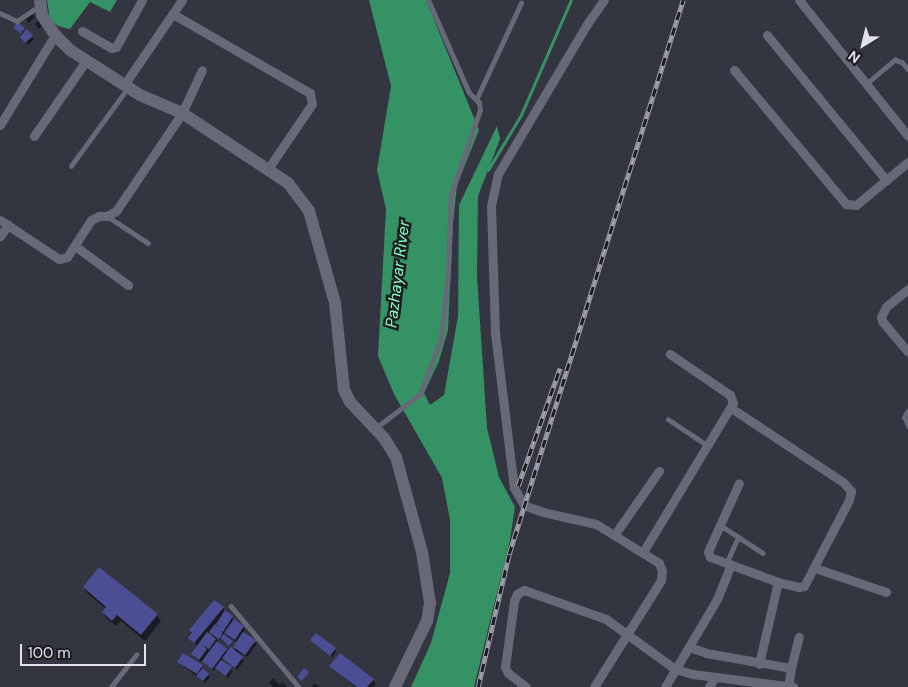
<!DOCTYPE html>
<html>
<head>
<meta charset="utf-8">
<style>
  body { margin:0 }
  #map { position:relative; width:908px; height:687px; overflow:hidden; background:#333541; font-family:"DM Sans",sans-serif }
  div>[style] { position:absolute }
  .water>* { inset:0; background:#359264 }
  .shadow>* { inset:0; background:#0007 }
  .stream>* { height:2.5px; margin:-1.25px; padding:0 1.25px; transform-origin:1.25px; border-radius:1.25px; background:#359264 }
  .building>* { inset:0; background:#4c4e95 }
  .lane>* { height:4.5px; margin:-2.25px; padding:0 2.25px; transform-origin:2.25px; border-radius:2.25px; background:#676976 }
  .street>* { height:9px; margin:-4.5px; padding:0 4.5px; transform-origin:4.5px; border-radius:4.5px; background:#676976 }
  .secondary>* { height:12px; margin:-6px; padding:0 6px; transform-origin:6px; border-radius:6px; background:#676976 }
  .rail>* { height:4.5px; margin-top:-2.25px; transform-origin:0; background:repeating-linear-gradient(90deg,#1c1d22 0 8px,#9d9ea8 0 16px); box-sizing:border-box; border-block:1px solid #9d9ea8 }
  span { translate:-50% -50%; white-space:nowrap; text-align:center; line-height:1.15; -webkit-text-stroke:5px #1c1d22; paint-order:stroke }
  .water-label { font-size:16px; color:#85febd; font-style:italic }
  .north { position:absolute; left:838px; top:20px; width:50px; height:50px; -webkit-text-stroke:4px #1c1d22; paint-order:stroke; rotate:216deg; font-size:14px; font-weight:700; line-height:20px; text-align:center; color:#e1e2ea }
  .north::after { content:''; display:block; margin:auto; width:18px; height:22px; background:#e1e2ea; clip-path:polygon(50% 0,100% 100%,50% 72%,0 100%) }
  .scale { position:absolute; left:20px; top:644px; width:126px; height:22px; box-sizing:border-box; border:2px solid #e1e2ea; border-top:0; padding-left:6px; font-size:15px; line-height:18px; white-space:nowrap; color:#e1e2ea; -webkit-text-stroke:4px #1c1d22; paint-order:stroke }
</style>
</head>
<body>
<div id="map">
  <div class="water">
    <div style="clip-path:polygon(47px 0,117px 0,110px 12px,90px 2px,70px 29px,58px 26px,50px 19px)"></div>
    <div style="clip-path:polygon(369px 0,426px 0,479px 130px,457px 185px,453px 223px,448px 330px,439px 361px,424px 393px,430px 405px,444px 395px,458px 316px,459px 205px,497px 126px,500px 139px,478px 196px,477px 276px,487px 428px,499px 477px,515px 507px,510px 540px,474px 687px,411px 687px,431px 643px,450px 573px,450px 520px,442px 478px,394px 394px,378px 356px,386px 209px,377px 170px,391px 86px)"></div>
  </div>
  <div class="shadow">
    <div style="clip-path:polygon(31px 13px,35px 17px,29px 23px,25px 19px)"></div>
    <div style="clip-path:polygon(38px 21px,42px 26px,39px 29px,35px 24px)"></div>
    <div style="clip-path:polygon(32px 37px,34px 39px,28px 45px,23px 40px)"></div>
    <div style="clip-path:polygon(84px 588px,157px 615px,161px 621px,145px 641px,121px 621px,116px 626px,107px 619px,103px 613px,106px 609px,88px 594px)"></div>
    <div style="clip-path:polygon(evenodd,223px 608px,233px 620px,243px 627px,245px 629px,243px 633px,257px 644px,247px 657px,236px 651px,234px 648px,237px 642px,229px 637px,232px 643px,230px 646px,213px 635px,228px 653px,231px 649px,244px 661px,237px 670px,224px 658px,221px 661px,233px 671px,228px 678px,216px 667px,214px 671px,203px 660px,201px 662px,194px 657px,192px 654px,198px 647px,190px 638px,192px 634px,190px 631px,223px 608px,210px 631px,215px 640px,208px 634px,210px 631px)"></div>
    <div style="clip-path:polygon(312px 640px,335px 649px,336px 652px,332px 657px)"></div>
    <div style="clip-path:polygon(178px 662px,202px 666px,210px 677px,205px 683px)"></div>
    <div style="clip-path:polygon(331px 666px,373px 680px,376px 684px,373px 687px,355px 687px)"></div>
    <div style="clip-path:polygon(273px 678px,280px 685px,282px 682px,288px 687px,273px 687px,269px 683px)"></div>
    <div style="clip-path:polygon(314px 683px,320px 687px,312px 687px)"></div>
  </div>
  <div class="stream">
    <div style="left:488px;top:170px;width:64px;rotate:-59deg"></div>
    <div style="left:521px;top:115px;width:125px;rotate:-66.5deg"></div>
  </div>
  <div class="building">
    <div style="clip-path:polygon(18px 22px,25px 28px,20px 33px,13px 28px)"></div>
    <div style="clip-path:polygon(27px 29px,33px 36px,25px 43px,20px 37px)"></div>
    <div style="clip-path:polygon(99px 567px,158px 614px,141px 635px,117px 615px,112px 621px,102px 612px,106px 607px,83px 587px)"></div>
    <div style="clip-path:polygon(214px 600px,224px 607px,194px 643px,188px 638px,192px 633px,189px 630px)"></div>
    <div style="clip-path:polygon(225px 610px,233px 616px,223px 632px,220px 631px,223px 633px,219px 639px,209px 632px,215px 624px,221px 628px,216px 624px)"></div>
    <div style="clip-path:polygon(234px 619px,244px 626px,235px 640px,224px 633px)"></div>
    <div style="clip-path:polygon(207px 632px,216px 639px,209px 649px,201px 644px,207px 649px,199px 660px,191px 654px)"></div>
    <div style="clip-path:polygon(243px 632px,256px 640px,245px 655px,233px 647px)"></div>
    <div style="clip-path:polygon(316px 633px,336px 648px,330px 656px,310px 640px)"></div>
    <div style="clip-path:polygon(224px 634px,233px 641px,229px 646px,220px 638px)"></div>
    <div style="clip-path:polygon(217px 641px,227px 649px,212px 669px,202px 661px)"></div>
    <div style="clip-path:polygon(231px 647px,243px 657px,235px 668px,222px 658px)"></div>
    <div style="clip-path:polygon(183px 653px,203px 665px,197px 674px,177px 662px)"></div>
    <div style="clip-path:polygon(340px 653px,374px 679px,367px 687px,357px 687px,329px 666px)"></div>
    <div style="clip-path:polygon(221px 660px,232px 667px,226px 676px,215px 668px)"></div>
    <div style="clip-path:polygon(203px 668px,209px 674px,203px 681px,196px 676px)"></div>
    <div style="clip-path:polygon(304px 668px,309px 672px,302px 681px,297px 677px)"></div>
  </div>
  <div class="lane">
    <div style="left:0;top:13px;width:19px;rotate:25deg"></div>
    <div style="left:17px;top:21px;width:27px;rotate:-34deg"></div>
    <div style="left:866px;top:84px;width:38px;rotate:-40deg"></div>
    <div style="left:895px;top:60px;width:7px;rotate:16deg"></div>
    <div style="left:902px;top:62px;width:9px;rotate:49deg"></div>
    <div style="left:476px;top:100px;width:107px;rotate:-65.1deg"></div>
    <div style="left:71px;top:166px;width:95px;rotate:-54deg"></div>
    <div style="left:107px;top:216px;width:49px;rotate:33.4deg"></div>
    <div style="left:908px;top:411px;width:7px;rotate:117deg"></div>
    <div style="left:905px;top:417px;width:9px;rotate:69deg"></div>
    <div style="left:668px;top:419px;width:47px;rotate:33.7deg"></div>
    <div style="left:377px;top:427px;width:54px;rotate:-37.5deg"></div>
    <div style="left:420px;top:394px;width:59px;rotate:-69.1deg"></div>
    <div style="left:441px;top:339px;width:67px;rotate:-84deg"></div>
    <div style="left:448px;top:272px;width:77px;rotate:-87.8deg"></div>
    <div style="left:451px;top:195px;width:90px;rotate:-71.2deg"></div>
    <div style="left:480px;top:110px;width:7px;rotate:-98deg"></div>
    <div style="left:479px;top:103px;width:14px;rotate:-135deg"></div>
    <div style="left:469px;top:93px;width:102px;rotate:-113.8deg"></div>
    <div style="left:720px;top:525px;width:51px;rotate:33.1deg"></div>
    <div style="left:727px;top:562px;width:27px;rotate:-66deg"></div>
    <div style="left:231px;top:606px;width:106px;rotate:50deg"></div>
    <div style="left:111px;top:687px;width:41px;rotate:-52deg"></div>
  </div>
  <div class="street">
    <div style="left:799px;top:0;width:174px;rotate:51.3deg"></div>
    <div style="left:173px;top:14px;width:158px;rotate:30deg"></div>
    <div style="left:310px;top:93px;width:11px;rotate:80deg"></div>
    <div style="left:312px;top:104px;width:78px;rotate:124.1deg"></div>
    <div style="left:82px;top:31px;width:34px;rotate:30deg"></div>
    <div style="left:111px;top:48px;width:5px;rotate:-11deg"></div>
    <div style="left:116px;top:47px;width:54px;rotate:-61deg"></div>
    <div style="left:767px;top:35px;width:188px;rotate:50.6deg"></div>
    <div style="left:734px;top:70px;width:175px;rotate:50.1deg"></div>
    <div style="left:846px;top:204px;width:10px;rotate:6deg"></div>
    <div style="left:856px;top:205px;width:67px;rotate:-39.6deg"></div>
    <div style="left:124px;top:85px;width:103px;rotate:-55.7deg"></div>
    <div style="left:0;top:125px;width:105px;rotate:-58.6deg"></div>
    <div style="left:34px;top:136px;width:91px;rotate:-55.3deg"></div>
    <div style="left:0;top:220px;width:71px;rotate:33.5deg"></div>
    <div style="left:59px;top:259px;width:8px;rotate:-14deg"></div>
    <div style="left:67px;top:257px;width:44px;rotate:-57deg"></div>
    <div style="left:91px;top:220px;width:9px;rotate:-27deg"></div>
    <div style="left:99px;top:216px;width:8px"></div>
    <div style="left:107px;top:216px;width:10px;rotate:-29deg"></div>
    <div style="left:116px;top:211px;width:118px;rotate:-56deg"></div>
    <div style="left:182px;top:113px;width:47px;rotate:-65.1deg"></div>
    <div style="left:0;top:236px;width:14px;rotate:-54deg"></div>
    <div style="left:75px;top:246px;width:66px;rotate:36.3deg"></div>
    <div style="left:908px;top:289px;width:28px;rotate:141deg"></div>
    <div style="left:886px;top:307px;width:11px;rotate:117deg"></div>
    <div style="left:881px;top:317px;width:4px;rotate:76deg"></div>
    <div style="left:882px;top:321px;width:40px;rotate:50deg"></div>
    <div style="left:731px;top:408px;width:134px;rotate:33.5deg"></div>
    <div style="left:843px;top:482px;width:12px;rotate:48deg"></div>
    <div style="left:851px;top:491px;width:9px;rotate:103deg"></div>
    <div style="left:849px;top:500px;width:97px;rotate:117.6deg"></div>
    <div style="left:804px;top:586px;width:5px;rotate:169deg"></div>
    <div style="left:799px;top:587px;width:22px;rotate:-167deg"></div>
    <div style="left:778px;top:582px;width:72px;rotate:-159.8deg"></div>
    <div style="left:710px;top:557px;width:5px;rotate:-112deg"></div>
    <div style="left:708px;top:552px;width:5px;rotate:-68deg"></div>
    <div style="left:710px;top:547px;width:70px;rotate:-65.6deg"></div>
    <div style="left:615px;top:534px;width:77px;rotate:-55.1deg"></div>
    <div style="left:643px;top:552px;width:174px;rotate:-58.9deg"></div>
    <div style="left:733px;top:403px;width:9px;rotate:-111deg"></div>
    <div style="left:730px;top:395px;width:73px;rotate:-145.7deg"></div>
    <div style="left:815px;top:568px;width:75px;rotate:18.7deg"></div>
    <div style="left:689px;top:647px;width:18px;rotate:19deg"></div>
    <div style="left:706px;top:653px;width:86px;rotate:10deg"></div>
    <div style="left:791px;top:668px;width:18px;rotate:99deg"></div>
    <div style="left:759px;top:664px;width:84px;rotate:-77deg"></div>
    <div style="left:791px;top:668px;width:32px;rotate:-76deg"></div>
    <div style="left:526px;top:687px;width:23px;rotate:-142deg"></div>
    <div style="left:508px;top:673px;width:7px;rotate:-117deg"></div>
    <div style="left:505px;top:667px;width:67px;rotate:-82.2deg"></div>
    <div style="left:514px;top:601px;width:8px;rotate:-67deg"></div>
    <div style="left:517px;top:594px;width:8px;rotate:-30deg"></div>
    <div style="left:524px;top:590px;width:87px;rotate:19.5deg"></div>
    <div style="left:606px;top:619px;width:85px;rotate:35.9deg"></div>
    <div style="left:675px;top:669px;width:18px;rotate:16deg"></div>
    <div style="left:692px;top:674px;width:102px;rotate:7.3deg"></div>
    <div style="left:594px;top:687px;width:126px;rotate:-57.9deg"></div>
    <div style="left:661px;top:580px;width:9px;rotate:-84deg"></div>
    <div style="left:662px;top:571px;width:9px;rotate:-111deg"></div>
    <div style="left:659px;top:563px;width:74px;rotate:-148.2deg"></div>
    <div style="left:596px;top:524px;width:54px;rotate:-167.2deg"></div>
    <div style="left:543px;top:512px;width:20px;rotate:-160deg"></div>
    <div style="left:524px;top:505px;width:20px;rotate:-120deg"></div>
    <div style="left:514px;top:488px;width:156px;rotate:-97deg"></div>
    <div style="left:495px;top:333px;width:127px;rotate:-91.8deg"></div>
    <div style="left:491px;top:206px;width:33px;rotate:-78deg"></div>
    <div style="left:498px;top:174px;width:174px;rotate:-59.3deg"></div>
    <div style="left:587px;top:24px;width:29px;rotate:-55deg"></div>
    <div style="left:665px;top:687px;width:102px;rotate:-59.4deg"></div>
    <div style="left:717px;top:599px;width:37px;rotate:-68deg"></div>
    <div style="left:709px;top:687px;width:12px;rotate:-59deg"></div>
  </div>
  <div class="secondary">
    <div style="left:40px;top:0;width:15px;rotate:82deg"></div>
    <div style="left:42px;top:15px;width:24px;rotate:57deg"></div>
    <div style="left:55px;top:35px;width:21px;rotate:45deg"></div>
    <div style="left:70px;top:50px;width:83px;rotate:32.7deg"></div>
    <div style="left:140px;top:95px;width:46px;rotate:23.2deg"></div>
    <div style="left:182px;top:113px;width:127px;rotate:33.4deg"></div>
    <div style="left:288px;top:183px;width:35px;rotate:53deg"></div>
    <div style="left:309px;top:211px;width:96px;rotate:74.2deg"></div>
    <div style="left:335px;top:303px;width:87px;rotate:84.1deg"></div>
    <div style="left:344px;top:390px;width:13px;rotate:63deg"></div>
    <div style="left:350px;top:402px;width:50px;rotate:46.6deg"></div>
    <div style="left:384px;top:438px;width:22px;rotate:58deg"></div>
    <div style="left:396px;top:457px;width:98px;rotate:74.7deg"></div>
    <div style="left:422px;top:552px;width:52px;rotate:81.1deg"></div>
    <div style="left:430px;top:603px;width:18px;rotate:99deg"></div>
    <div style="left:427px;top:621px;width:73px;rotate:115.9deg"></div>
  </div>
  <div class="rail">
    <div style="left:518px;top:486px;width:125px;rotate:-70.4deg"></div>
    <div style="left:478px;top:687px;width:137px;rotate:-76.9deg"></div>
    <div style="left:509px;top:554px;width:581px;rotate:-72.56deg"></div>
  </div>
  <div class="water-label">
    <span style="left:398px;top:274px;rotate:-83deg">Pazhayar River</span>
  </div>
  <div class="north">N</div>
  <div class="scale">100 m</div>
</div>
</body>
</html>
